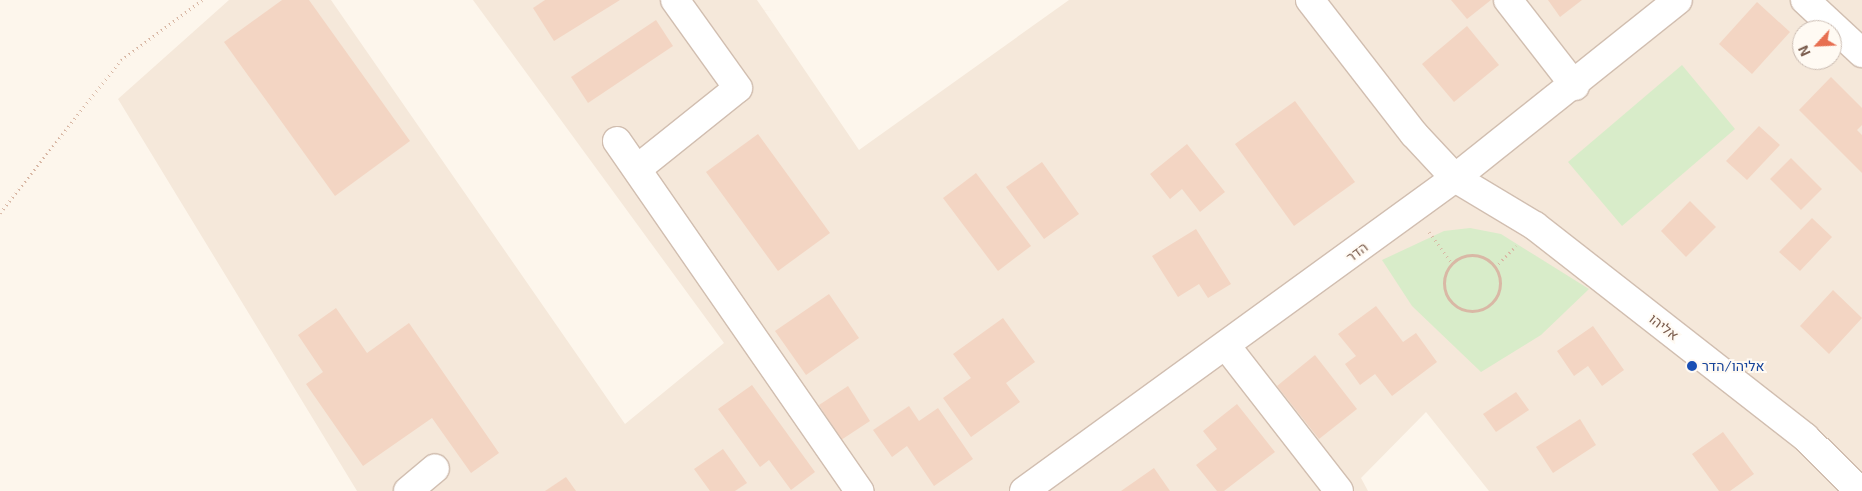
<!DOCTYPE html>
<html>
<head>
<meta charset="utf-8">
<style>
  body { margin:0 }
  #map { position:relative; width:1862px; height:491px; overflow:hidden; background:#fdf6ec; font-family:"Exo 2",Heebo,sans-serif }
  div>[style] { position:absolute }
  .residential>* { inset:0; background:#f5e8da }
  .green>* { inset:0; background:#d8ecc9 }
  .building>* { inset:0; background:#f3d5c3 }
  .path>* { height:3px; margin-top:-1.5px; transform-origin:0; background:repeating-linear-gradient(90deg,#d9b8a5 0 1px,transparent 0 5px) }
  .path>.ring { margin:-1.5px; padding:0; box-sizing:content-box; background:none; border:3px solid #d9b8a5; border-radius:50% }
  .roads { filter:drop-shadow(1px 0 #d1beb0) drop-shadow(-1px 0 #d1beb0) drop-shadow(0 1px #d1beb0) drop-shadow(0 -1px #d1beb0) }
  .minor>* { height:28px; margin:-14px; padding:0 14px; transform-origin:14px; border-radius:14px; background:#fff }
  .dots>* { width:14px; height:14px; translate:-50% -50%; box-sizing:border-box; border:2px solid #fffaf3; border-radius:50% }
  span { translate:-50% -50%; white-space:nowrap; text-align:center; line-height:1.15; -webkit-text-stroke:4px #fffaf3; paint-order:stroke }
  .street-label { font-size:14px; color:#7a5c4d }
  .transit-label { font-size:14px; color:#164399 }
  .left { translate:0 -50%; text-align:left }
  .north { position:absolute; left:1792px; top:20px; width:50px; height:50px; box-sizing:border-box; background:#fffaf3; border:1px solid #cabbb1; border-radius:50%; rotate:245deg; font-size:14px; font-weight:700; line-height:20px; text-align:center; color:#7a5c4d }
  .north::after { content:''; display:block; margin:auto; width:18px; height:22px; background:#e76f51; clip-path:polygon(50% 0,100% 100%,50% 72%,0 100%) }
</style>
</head>
<body>
<div id="map">
  <div class="residential">
    <div style="clip-path:polygon(evenodd,229px 0,331px 0,625px 424px,724px 343px,473px 0,757px 0,859px 150px,1069px 0,1862px 0,1862px 491px,1489px 491px,1426px 412px,1361px 478px,1368px 491px,357px 491px,118px 99px,229px 0,1802px 30px,1832px 30px,1832px 60px,1802px 60px,1802px 30px)"></div>
  </div>
  <div class="green">
    <div style="clip-path:polygon(1682px 65px,1735px 129px,1622px 226px,1568px 162px)"></div>
    <div style="clip-path:polygon(1470px 228px,1501px 234px,1589px 289px,1541px 335px,1481px 372px,1412px 306px,1382px 260px,1444px 231px)"></div>
  </div>
  <div class="building">
    <div style="clip-path:polygon(282px 0,309px 0,410px 141px,335px 196px,224px 42px)"></div>
    <div style="clip-path:polygon(545px 0,620px 0,554px 41px,533px 8px)"></div>
    <div style="clip-path:polygon(1451px 0,1491px 0,1467px 19px)"></div>
    <div style="clip-path:polygon(1548px 0,1582px 0,1560px 17px)"></div>
    <div style="clip-path:polygon(1757px 2px,1790px 32px,1752px 74px,1719px 44px)"></div>
    <div style="clip-path:polygon(656px 20px,673px 46px,588px 103px,571px 77px)"></div>
    <div style="clip-path:polygon(1467px 26px,1499px 65px,1454px 102px,1422px 64px)"></div>
    <div style="clip-path:polygon(1831px 77px,1862px 108px,1862px 125px,1857px 130px,1862px 135px,1862px 173px,1799px 110px)"></div>
    <div style="clip-path:polygon(1295px 101px,1355px 182px,1294px 226px,1235px 144px)"></div>
    <div style="clip-path:polygon(1759px 126px,1780px 145px,1747px 180px,1726px 161px)"></div>
    <div style="clip-path:polygon(758px 134px,830px 233px,778px 271px,706px 172px)"></div>
    <div style="clip-path:polygon(1187px 144px,1225px 192px,1200px 212px,1182px 189px,1170px 199px,1150px 174px)"></div>
    <div style="clip-path:polygon(1791px 158px,1822px 189px,1801px 210px,1770px 179px)"></div>
    <div style="clip-path:polygon(1042px 162px,1079px 214px,1044px 239px,1006px 187px)"></div>
    <div style="clip-path:polygon(976px 173px,1031px 246px,998px 271px,943px 198px)"></div>
    <div style="clip-path:polygon(1690px 201px,1716px 227px,1686px 257px,1661px 231px)"></div>
    <div style="clip-path:polygon(1812px 218px,1832px 237px,1800px 271px,1779px 252px)"></div>
    <div style="clip-path:polygon(1196px 229px,1231px 284px,1208px 298px,1199px 284px,1178px 297px,1152px 256px)"></div>
    <div style="clip-path:polygon(1833px 290px,1862px 318px,1829px 354px,1800px 326px)"></div>
    <div style="clip-path:polygon(829px 294px,859px 338px,806px 375px,775px 331px)"></div>
    <div style="clip-path:polygon(1376px 306px,1403px 342px,1416px 333px,1437px 362px,1392px 396px,1375px 374px,1360px 385px,1345px 364px,1356px 356px,1338px 334px)"></div>
    <div style="clip-path:polygon(336px 308px,367px 353px,409px 323px,499px 453px,471px 473px,432px 418px,363px 466px,306px 384px,323px 372px,298px 335px)"></div>
    <div style="clip-path:polygon(1003px 318px,1035px 362px,1006px 383px,1020px 402px,971px 437px,943px 398px,971px 378px,953px 354px)"></div>
    <div style="clip-path:polygon(1593px 326px,1624px 370px,1602px 386px,1588px 366px,1574px 376px,1557px 351px)"></div>
    <div style="clip-path:polygon(1315px 355px,1357px 409px,1319px 439px,1277px 386px)"></div>
    <div style="clip-path:polygon(752px 385px,815px 472px,791px 490px,769px 460px,760px 467px,718px 409px)"></div>
    <div style="clip-path:polygon(848px 386px,870px 421px,841px 440px,819px 405px)"></div>
    <div style="clip-path:polygon(1516px 392px,1529px 410px,1496px 432px,1483px 414px)"></div>
    <div style="clip-path:polygon(1237px 404px,1275px 452px,1224px 491px,1217px 491px,1196px 465px,1217px 449px,1203px 431px)"></div>
    <div style="clip-path:polygon(909px 406px,919px 421px,938px 408px,973px 459px,934px 486px,907px 446px,892px 457px,873px 430px)"></div>
    <div style="clip-path:polygon(1580px 419px,1596px 445px,1553px 473px,1536px 447px)"></div>
    <div style="clip-path:polygon(1723px 432px,1754px 474px,1730px 491px,1719px 491px,1692px 454px)"></div>
    <div style="clip-path:polygon(723px 449px,747px 483px,735px 491px,710px 491px,694px 469px)"></div>
    <div style="clip-path:polygon(1154px 468px,1170px 491px,1121px 491px)"></div>
    <div style="clip-path:polygon(566px 477px,576px 491px,545px 491px)"></div>
  </div>
  <div class="path">
    <div style="left:0;top:213px;width:195px;rotate:-51.7deg"></div>
    <div style="left:121px;top:60px;width:101px;rotate:-36.5deg"></div>
    <div style="left:1429px;top:232px;width:39px;rotate:54deg"></div>
    <div class="ring" style="left:1444px;top:255px;width:53px;height:53px"></div>
    <div style="left:1495px;top:267px;width:30px;rotate:-45deg"></div>
  </div>
  <div class="roads">
    <div class="minor">
      <div style="left:1310px;top:0;width:170px;rotate:52.2deg"></div>
      <div style="left:1414px;top:134px;width:60px;rotate:47deg"></div>
      <div style="left:1455px;top:178px;width:93px;rotate:31deg"></div>
      <div style="left:1535px;top:226px;width:343px;rotate:38deg"></div>
      <div style="left:1805px;top:437px;width:77px;rotate:44.5deg"></div>
      <div style="left:1508px;top:0;width:109px;rotate:52.1deg"></div>
      <div style="left:1805px;top:0;width:78px;rotate:42.9deg"></div>
      <div style="left:617px;top:141px;width:426px;rotate:55.3deg"></div>
      <div style="left:637px;top:169px;width:129px;rotate:-38.7deg"></div>
      <div style="left:738px;top:88px;width:108px;rotate:-125.6deg"></div>
      <div style="left:1227px;top:347px;width:182px;rotate:52.1deg"></div>
      <div style="left:408px;top:491px;width:35px;rotate:-40deg"></div>
      <div style="left:1024px;top:491px;width:533px;rotate:-35.99deg"></div>
      <div style="left:1455px;top:178px;width:285px;rotate:-38.6deg"></div>
    </div>
  </div>
  <div class="dots">
    <div style="left:1692px;top:366px;background:#1a4fb4"></div>
  </div>
  <div class="street-label">
    <span style="left:1357px;top:252px;rotate:-37deg">הדר</span>
    <span style="left:1664px;top:327px;rotate:38deg">אליהו</span>
  </div>
  <div class="transit-label">
    <span class="left" style="left:1702px;top:366px">אליהו/הדר</span>
  </div>
  <div class="north">N</div>
</div>
</body>
</html>
